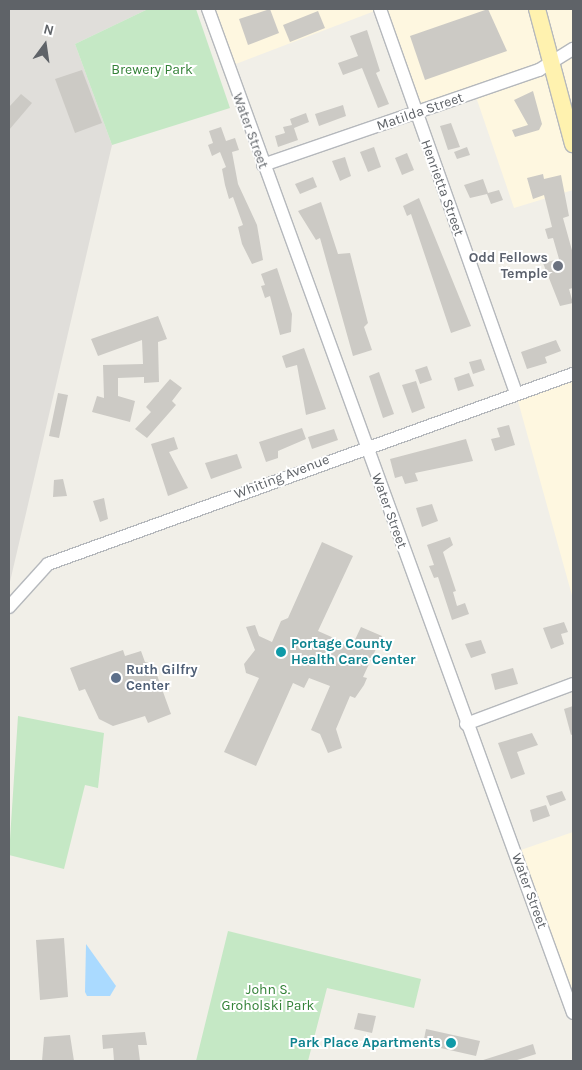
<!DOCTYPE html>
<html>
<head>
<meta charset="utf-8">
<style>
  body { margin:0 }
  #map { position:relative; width:582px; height:1070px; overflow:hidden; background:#f1efe8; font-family:Karla,sans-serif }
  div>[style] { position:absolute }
  .commercial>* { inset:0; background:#fef7e0 }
  .industrial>* { inset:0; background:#e0deda }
  .green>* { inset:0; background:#c5e8c5 }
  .water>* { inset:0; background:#aadaff }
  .building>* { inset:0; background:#cccac5 }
  .roads { filter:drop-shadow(1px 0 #b5b8bc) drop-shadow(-1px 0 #b5b8bc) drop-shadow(0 1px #b5b8bc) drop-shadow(0 -1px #b5b8bc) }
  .minor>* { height:12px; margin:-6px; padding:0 6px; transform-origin:6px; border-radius:6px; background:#fff }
  .major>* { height:16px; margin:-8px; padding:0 8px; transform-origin:8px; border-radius:8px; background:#fff2af }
  .dots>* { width:14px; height:14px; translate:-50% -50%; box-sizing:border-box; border:2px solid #fff; border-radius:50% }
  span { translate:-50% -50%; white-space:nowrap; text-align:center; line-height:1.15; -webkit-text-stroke:4px #fff; paint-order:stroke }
  .park-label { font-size:14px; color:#348238 }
  .street-label { font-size:14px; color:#5f6368 }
  .worship-label { font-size:14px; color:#5b616d; font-weight:700 }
  .right { translate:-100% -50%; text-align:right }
  .culture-label { font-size:14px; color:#0d838f; font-weight:700 }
  .left { translate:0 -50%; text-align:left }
  .service-label { font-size:14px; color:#4e5e75; font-weight:700 }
  .frame { position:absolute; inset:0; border:10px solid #5f6368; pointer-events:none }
  .north { position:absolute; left:20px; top:20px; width:50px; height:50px; -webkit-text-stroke:4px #fff; paint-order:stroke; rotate:14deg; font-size:14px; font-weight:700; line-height:20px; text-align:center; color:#5f6368 }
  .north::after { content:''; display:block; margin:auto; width:18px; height:22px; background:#5f6368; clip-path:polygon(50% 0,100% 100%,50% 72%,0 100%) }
</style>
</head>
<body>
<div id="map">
  <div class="commercial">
    <div style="clip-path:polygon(208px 9px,380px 9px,228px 67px)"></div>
    <div style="clip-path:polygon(380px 9px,573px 9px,573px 190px,514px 208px,475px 94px,416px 114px)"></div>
    <div style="clip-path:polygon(573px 374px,573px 599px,516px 394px)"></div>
    <div style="clip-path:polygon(573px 832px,573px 1013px,515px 852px)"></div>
  </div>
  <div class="industrial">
    <div style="clip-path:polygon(9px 9px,148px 9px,75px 44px,112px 145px,9px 586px)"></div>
  </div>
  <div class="green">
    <div style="clip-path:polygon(148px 9px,196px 9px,230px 108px,112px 145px,75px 44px)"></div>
    <div style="clip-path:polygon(18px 716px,104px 733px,98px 788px,85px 785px,64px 869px,9px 855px)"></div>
    <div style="clip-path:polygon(228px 931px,421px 979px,414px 1008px,327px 988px,308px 1061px,196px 1061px)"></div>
  </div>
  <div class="water">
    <div style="clip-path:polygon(86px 944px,116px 986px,110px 996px,87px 996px,85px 992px)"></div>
  </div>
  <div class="building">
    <div style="clip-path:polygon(270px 9px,279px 33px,248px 45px,239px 19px)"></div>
    <div style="clip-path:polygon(488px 9px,507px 51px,425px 80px,410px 36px)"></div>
    <div style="clip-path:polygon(318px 11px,325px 28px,290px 42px,283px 25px)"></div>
    <div style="clip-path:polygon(367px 30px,380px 71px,376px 73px,389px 104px,378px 108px,362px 68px,343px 75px,338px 63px,358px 56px,350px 36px)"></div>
    <div style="clip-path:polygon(82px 70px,102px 123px,75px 133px,55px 79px)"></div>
    <div style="clip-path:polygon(533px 91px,542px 124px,539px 130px,515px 137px,512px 130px,528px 125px,514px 100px)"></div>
    <div style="clip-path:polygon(21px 94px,32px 103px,9px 130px,9px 107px)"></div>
    <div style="clip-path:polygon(343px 105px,346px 116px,319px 126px,315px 114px)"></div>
    <div style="clip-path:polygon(306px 113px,309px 122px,294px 128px,298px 140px,278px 147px,275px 136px,285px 133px,283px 127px,292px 125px,290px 119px)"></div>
    <div style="clip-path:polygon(451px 123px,460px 147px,448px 150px,440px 126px)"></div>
    <div style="clip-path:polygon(221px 127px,226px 141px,235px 138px,239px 150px,232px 152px,238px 184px,257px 225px,263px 260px,252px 264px,242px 244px,238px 227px,243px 225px,233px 197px,229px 199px,225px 185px,222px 169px,226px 167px,220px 152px,212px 156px,208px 145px,213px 143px,209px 131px)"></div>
    <div style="clip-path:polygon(374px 147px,381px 167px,368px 172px,360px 152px)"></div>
    <div style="clip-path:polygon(467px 147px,470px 155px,457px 159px,454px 152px)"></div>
    <div style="clip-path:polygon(407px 153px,414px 170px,402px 175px,395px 158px)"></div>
    <div style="clip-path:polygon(345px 157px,351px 176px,340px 181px,332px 161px)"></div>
    <div style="clip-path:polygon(543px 174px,544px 179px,561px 175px,569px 216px,563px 218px,573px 254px,573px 288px,569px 289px,573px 303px,560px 306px,543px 263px,559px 259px,553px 238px,548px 239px,545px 229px,552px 227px,544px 195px,533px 199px,527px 178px)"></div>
    <div style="clip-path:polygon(313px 177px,317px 187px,300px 194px,295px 184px)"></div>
    <div style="clip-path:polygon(483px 179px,488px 193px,499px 190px,503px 200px,491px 204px,487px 194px,470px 198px,464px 185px)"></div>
    <div style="clip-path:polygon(419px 198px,471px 326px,451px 333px,411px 214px,407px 216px,403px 206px)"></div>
    <div style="clip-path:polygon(321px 202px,338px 254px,350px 253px,368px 323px,364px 327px,372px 350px,353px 356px,320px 238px,316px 240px,298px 211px)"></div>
    <div style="clip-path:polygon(277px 268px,292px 314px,291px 332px,280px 335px,270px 296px,265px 298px,261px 286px,265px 285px,261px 274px)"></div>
    <div style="clip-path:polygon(158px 316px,167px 339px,158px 342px,159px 382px,144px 383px,144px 377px,118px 378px,118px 396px,135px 401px,130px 422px,92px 412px,97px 396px,104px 398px,103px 365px,143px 364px,142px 340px,98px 356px,91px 339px)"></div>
    <div style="clip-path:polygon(556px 340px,561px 351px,545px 357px,547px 363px,527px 369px,521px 352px)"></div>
    <div style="clip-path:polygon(304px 348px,326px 409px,306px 415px,297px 365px,286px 368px,282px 356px)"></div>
    <div style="clip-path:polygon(481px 359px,485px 370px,473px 374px,469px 362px)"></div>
    <div style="clip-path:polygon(427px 366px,432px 380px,420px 384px,415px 370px)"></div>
    <div style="clip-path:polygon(379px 372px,394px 414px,383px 418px,369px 376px)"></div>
    <div style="clip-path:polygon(469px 373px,474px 386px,458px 391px,454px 378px)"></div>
    <div style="clip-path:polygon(170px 379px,182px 388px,172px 401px,176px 405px,147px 438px,135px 429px,151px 412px,146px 407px)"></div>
    <div style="clip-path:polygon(416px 381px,425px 408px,412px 413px,402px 385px)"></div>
    <div style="clip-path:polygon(58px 393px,68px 395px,59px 438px,49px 436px)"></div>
    <div style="clip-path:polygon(509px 425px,515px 445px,495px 451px,491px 439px,500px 437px,497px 428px)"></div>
    <div style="clip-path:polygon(302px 428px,306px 439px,278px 451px,278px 458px,266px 462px,259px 442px)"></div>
    <div style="clip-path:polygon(334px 429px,338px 440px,312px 449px,308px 437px)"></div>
    <div style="clip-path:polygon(174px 437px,178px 449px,169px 452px,188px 488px,168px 496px,151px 444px)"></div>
    <div style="clip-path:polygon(466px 439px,473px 461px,415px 473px,418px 481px,405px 484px,402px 476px,395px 478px,390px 459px)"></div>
    <div style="clip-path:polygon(237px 454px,242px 468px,211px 479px,205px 463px)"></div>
    <div style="clip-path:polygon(63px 479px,67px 496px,53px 497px,54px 480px)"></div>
    <div style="clip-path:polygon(104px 498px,108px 519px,100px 522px,93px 501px)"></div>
    <div style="clip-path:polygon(432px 504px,438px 521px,422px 527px,416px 508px)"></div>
    <div style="clip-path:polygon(450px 537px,453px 545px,443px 552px,456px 591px,453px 592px,457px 606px,465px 603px,469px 614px,452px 620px,438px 577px,434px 578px,429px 566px,434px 565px,427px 545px)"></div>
    <div style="clip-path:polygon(322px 542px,353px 556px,318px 631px,352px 646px,361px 627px,382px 636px,363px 677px,367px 678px,364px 685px,355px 698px,350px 696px,336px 729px,342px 748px,328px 753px,320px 734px,311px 730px,330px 686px,309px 678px,304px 688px,293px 683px,256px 766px,224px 752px,259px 678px,246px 673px,244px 664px,255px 650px,246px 627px,255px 625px,259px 636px,272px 642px,281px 621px,288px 618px)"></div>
    <div style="clip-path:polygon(564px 622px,568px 632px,561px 634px,564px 644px,551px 649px,543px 628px)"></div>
    <div style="clip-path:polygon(481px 640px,486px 653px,471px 658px,465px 644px)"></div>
    <div style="clip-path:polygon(123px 650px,125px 656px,141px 651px,145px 662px,153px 664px,171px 714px,148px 723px,145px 716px,113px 726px,99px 719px,85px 689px,79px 691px,70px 668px)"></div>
    <div style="clip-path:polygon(513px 668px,518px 684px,495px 690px,491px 674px)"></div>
    <div style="clip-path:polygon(573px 706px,573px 734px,571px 735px,564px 709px)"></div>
    <div style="clip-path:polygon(532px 733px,538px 745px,517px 752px,525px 774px,511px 779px,498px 743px)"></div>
    <div style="clip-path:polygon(562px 791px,566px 800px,550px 806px,546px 796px)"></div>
    <div style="clip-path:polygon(546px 805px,550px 816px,533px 822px,530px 810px)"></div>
    <div style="clip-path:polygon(64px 938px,68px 997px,40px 1000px,36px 940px)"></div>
    <div style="clip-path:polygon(358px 1013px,376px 1016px,372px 1033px,354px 1029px)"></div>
    <div style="clip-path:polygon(426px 1029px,480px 1041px,476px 1056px,423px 1044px)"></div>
    <div style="clip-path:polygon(145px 1032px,147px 1045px,138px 1045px,140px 1061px,114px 1061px,113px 1048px,103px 1049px,102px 1035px)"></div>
    <div style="clip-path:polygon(70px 1035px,74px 1061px,42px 1061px,44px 1037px)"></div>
    <div style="clip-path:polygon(533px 1044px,536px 1054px,514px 1061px,480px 1061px)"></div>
  </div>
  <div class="roads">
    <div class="minor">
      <div style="left:208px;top:9px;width:1068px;rotate:70.02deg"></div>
      <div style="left:380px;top:9px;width:408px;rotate:70.5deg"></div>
      <div style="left:263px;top:165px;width:292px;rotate:-19deg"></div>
      <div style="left:539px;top:70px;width:40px;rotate:-32deg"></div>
      <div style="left:9px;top:607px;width:58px;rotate:-47.8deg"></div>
      <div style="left:48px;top:564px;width:558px;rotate:-19.9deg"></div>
      <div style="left:466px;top:724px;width:114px;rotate:-20.5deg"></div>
    </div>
    <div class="major">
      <div style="left:537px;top:9px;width:140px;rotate:75.1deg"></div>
    </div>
  </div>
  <div class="dots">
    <div style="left:558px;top:266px;background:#6b7280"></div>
    <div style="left:281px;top:652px;background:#0f9aa8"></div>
    <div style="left:116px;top:678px;background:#5c6f8a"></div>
    <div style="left:451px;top:1043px;background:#0f9aa8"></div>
  </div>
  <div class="park-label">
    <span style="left:152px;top:70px">Brewery Park</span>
    <span style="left:268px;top:998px">John S.<br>Groholski Park</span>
  </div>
  <div class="street-label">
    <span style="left:420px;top:112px;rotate:-19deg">Matilda Street</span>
    <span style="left:250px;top:131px;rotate:70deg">Water Street</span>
    <span style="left:442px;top:188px;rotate:70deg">Henrietta Street</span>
    <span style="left:282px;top:477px;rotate:-21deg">Whiting Avenue</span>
    <span style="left:389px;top:511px;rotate:70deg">Water Street</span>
    <span style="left:529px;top:891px;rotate:70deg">Water Street</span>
  </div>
  <div class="worship-label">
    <span class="right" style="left:548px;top:266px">Odd Fellows<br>Temple</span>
  </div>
  <div class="culture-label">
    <span class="left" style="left:291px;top:652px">Portage County<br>Health Care Center</span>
    <span class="right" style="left:441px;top:1043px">Park Place Apartments</span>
  </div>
  <div class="service-label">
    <span class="left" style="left:126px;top:678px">Ruth Gilfry<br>Center</span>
  </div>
  <div class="frame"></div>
  <div class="north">N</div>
</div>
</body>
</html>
